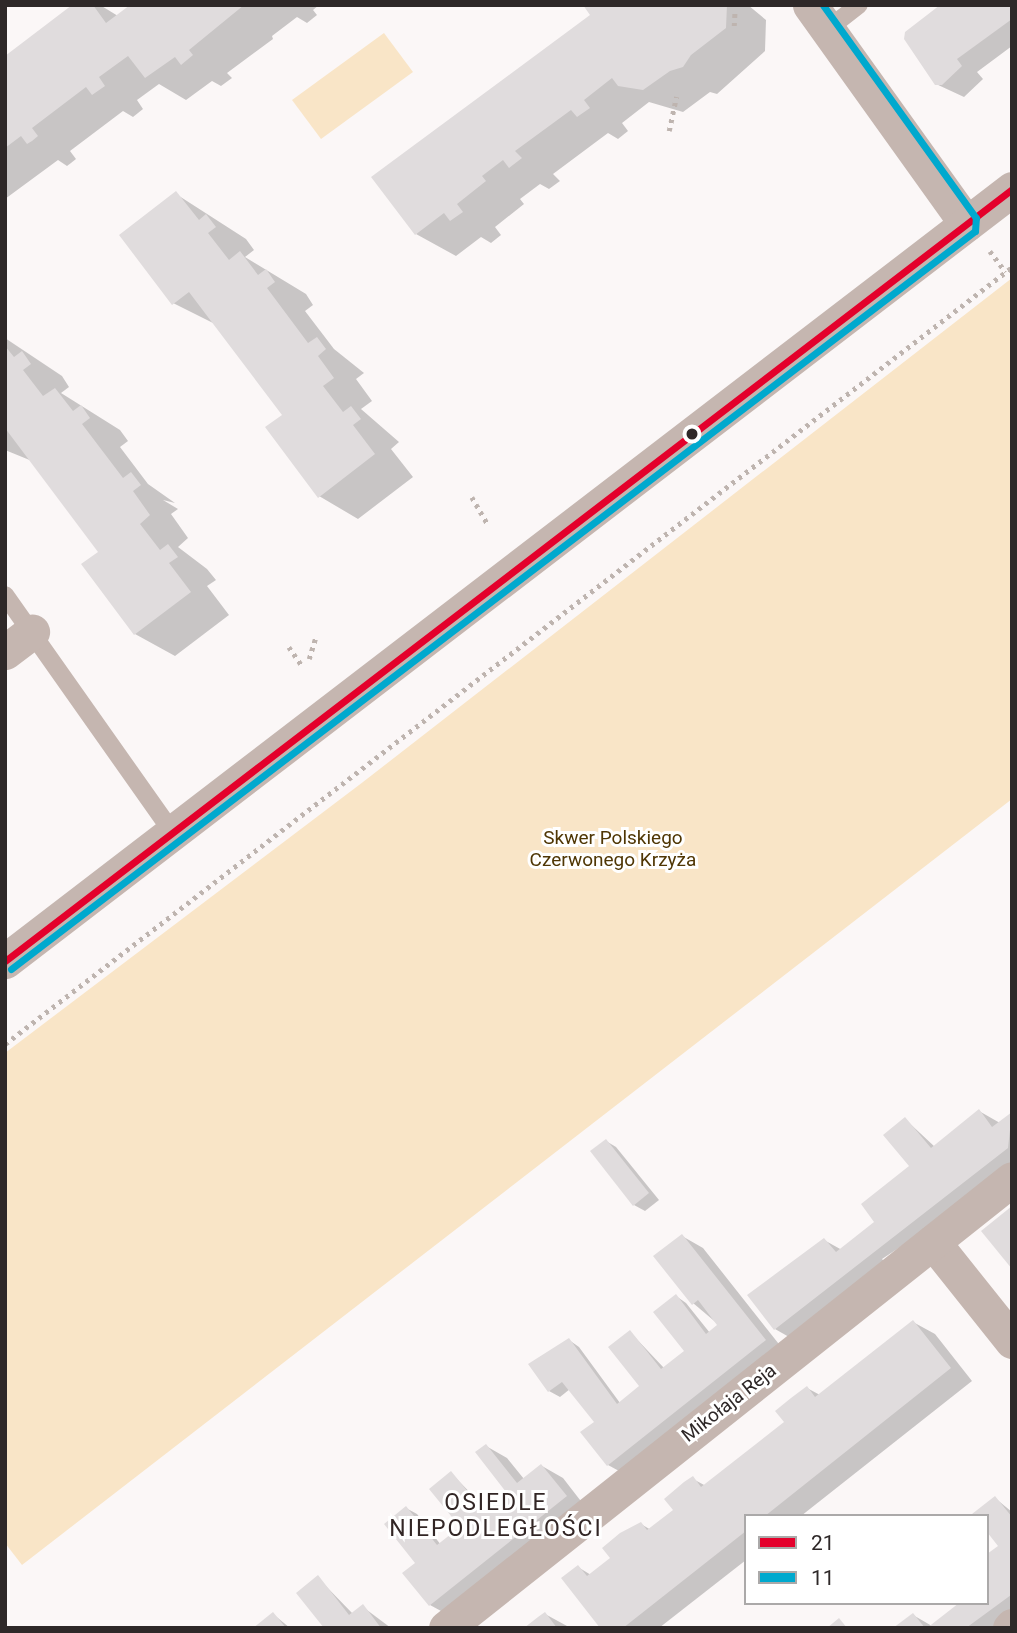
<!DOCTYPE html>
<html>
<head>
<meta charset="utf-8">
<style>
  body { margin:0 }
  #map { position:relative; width:1017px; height:1633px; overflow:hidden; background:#fbf7f7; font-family:Roboto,sans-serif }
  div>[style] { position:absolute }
  .green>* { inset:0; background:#f9e5c7 }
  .shadow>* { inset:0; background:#0003 }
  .building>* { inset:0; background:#e0dcdd }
  .path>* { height:4.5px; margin-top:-2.25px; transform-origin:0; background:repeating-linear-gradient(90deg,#beb4af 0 3.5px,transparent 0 8.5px) }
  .service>* { height:18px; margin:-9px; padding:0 9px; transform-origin:9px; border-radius:9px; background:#c5b6b0 }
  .minor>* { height:35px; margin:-17.5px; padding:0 17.5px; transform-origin:17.5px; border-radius:17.5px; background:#c5b6b0 }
  .bus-1>* { height:7px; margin:-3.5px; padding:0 3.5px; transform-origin:3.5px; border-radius:3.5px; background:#e4002b }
  .bus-2>* { height:7px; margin:-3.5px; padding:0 3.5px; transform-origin:3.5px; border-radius:3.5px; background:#00a9ce }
  .dots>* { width:19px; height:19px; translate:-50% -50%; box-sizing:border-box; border:4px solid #fff; border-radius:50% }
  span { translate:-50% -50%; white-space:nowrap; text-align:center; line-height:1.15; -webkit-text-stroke:6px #fff; paint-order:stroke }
  .park-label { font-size:19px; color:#4f3604 }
  .street-label { font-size:19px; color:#2e2828 }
  .quarter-label { font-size:23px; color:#322625; letter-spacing:2px }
  .frame { position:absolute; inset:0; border:7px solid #2e2828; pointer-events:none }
  .legend { position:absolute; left:744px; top:1514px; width:245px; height:91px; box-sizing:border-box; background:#fff; border:2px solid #aba9a9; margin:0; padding:9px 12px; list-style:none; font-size:21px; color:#2e2828 }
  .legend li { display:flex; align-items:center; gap:14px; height:35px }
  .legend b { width:35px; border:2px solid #aba9a9 }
</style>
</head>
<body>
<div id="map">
  <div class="green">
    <div style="clip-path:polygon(384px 33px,413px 72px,321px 139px,292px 100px)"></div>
    <div style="clip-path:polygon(1012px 278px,1012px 799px,22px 1565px,5px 1543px,5px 1053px,363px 782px)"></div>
  </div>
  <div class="shadow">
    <div style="clip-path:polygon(75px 5px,100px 5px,118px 16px,133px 5px,319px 5px,313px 10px,317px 15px,307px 23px,297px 17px,272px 36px,273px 39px,227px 73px,232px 78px,221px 86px,212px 81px,186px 100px,159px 84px,137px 100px,143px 109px,133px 117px,123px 111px,70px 151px,76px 159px,71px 163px,67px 166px,58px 160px,5px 199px,5px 58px)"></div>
    <div style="clip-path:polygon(585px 5px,748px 5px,766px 20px,765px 51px,717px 94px,710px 92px,683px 112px,649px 102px,622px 123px,628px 131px,618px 139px,608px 133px,553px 174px,560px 181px,549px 189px,540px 184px,520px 199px,524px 204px,495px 227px,501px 235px,491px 243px,481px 237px,456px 256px,416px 234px,592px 15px)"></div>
    <div style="clip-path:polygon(943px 5px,1012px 5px,1012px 46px,977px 72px,983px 79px,964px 97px,936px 84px)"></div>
    <div style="clip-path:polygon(176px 194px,246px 239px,254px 250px,245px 257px,306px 294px,313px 305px,305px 311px,334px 349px,364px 373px,356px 379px,372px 401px,361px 409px,399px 442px,391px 449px,413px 477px,358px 519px,319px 496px,284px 415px,215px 324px,173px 303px)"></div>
    <div style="clip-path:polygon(5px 338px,62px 376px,69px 387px,61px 393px,120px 430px,128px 441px,120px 447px,148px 484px,175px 503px,163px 500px,178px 509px,171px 514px,188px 538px,178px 547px,207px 569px,216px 580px,207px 586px,229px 615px,175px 656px,135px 634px,100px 552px,32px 461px,5px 450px)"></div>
    <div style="clip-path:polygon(979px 1111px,1000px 1123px,1012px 1114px,1012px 1173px,882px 1259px,890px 1268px,796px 1341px,775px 1329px,824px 1240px,842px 1250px,877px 1222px,912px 1166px,905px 1119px,935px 1147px)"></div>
    <div style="clip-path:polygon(606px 1141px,616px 1147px,659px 1200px,645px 1211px,634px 1205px)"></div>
    <div style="clip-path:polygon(682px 1236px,703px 1248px,786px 1353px,630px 1477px,608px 1465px,596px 1422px,570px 1389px,560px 1397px,549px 1391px,569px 1340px,579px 1347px,620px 1403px,642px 1386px,630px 1332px,664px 1368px,687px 1351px,676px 1296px,686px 1303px,710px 1333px,719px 1325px,693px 1303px)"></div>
    <div style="clip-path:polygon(913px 1322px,935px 1334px,972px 1381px,801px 1516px,746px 1516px,746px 1560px,659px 1628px,602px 1628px,578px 1567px,591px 1575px,613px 1558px,641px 1524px,651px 1530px,675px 1510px,693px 1479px,706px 1486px,786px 1422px,807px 1388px,820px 1395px)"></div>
    <div style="clip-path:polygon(486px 1446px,507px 1458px,524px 1479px,542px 1466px,563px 1478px,587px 1509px,452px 1617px,430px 1605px,406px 1508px,417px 1514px,441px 1545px,463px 1527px,451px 1473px,486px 1509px,508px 1492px)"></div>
    <div style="clip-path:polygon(995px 1498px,1012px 1512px,1012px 1622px,1005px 1628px,896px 1628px,913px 1615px,932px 1626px,987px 1603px,1000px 1545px,987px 1516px,975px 1514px)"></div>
    <div style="clip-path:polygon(318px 1578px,353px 1614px,363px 1607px,391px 1628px,326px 1628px)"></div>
    <div style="clip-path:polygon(273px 1614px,290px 1628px,256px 1628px)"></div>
    <div style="clip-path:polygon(545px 1614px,567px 1626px,568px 1628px,527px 1628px)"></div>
  </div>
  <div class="building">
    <div style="clip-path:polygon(72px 5px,93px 5px,106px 23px,130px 5px,244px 5px,189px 50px,193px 55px,181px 65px,175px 57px,145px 78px,128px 56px,99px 77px,105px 86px,92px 95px,86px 87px,32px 128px,38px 136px,32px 141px,27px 144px,21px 136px,5px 148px,5px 56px)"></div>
    <div style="clip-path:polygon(583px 5px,727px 5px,726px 28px,691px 55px,683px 67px,670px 71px,643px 90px,618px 86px,612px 78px,584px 100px,590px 108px,577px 117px,571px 110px,515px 151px,522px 158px,509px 168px,503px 160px,482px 176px,486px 181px,457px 204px,463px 212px,450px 221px,444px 213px,415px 235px,371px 177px,590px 15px)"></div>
    <div style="clip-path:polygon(940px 5px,1012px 5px,1012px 19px,957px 59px,962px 66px,942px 85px,935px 85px,904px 39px,905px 32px)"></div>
    <div style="clip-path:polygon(176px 191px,199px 220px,206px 214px,216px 227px,208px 233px,229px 260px,240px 251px,258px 275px,266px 269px,275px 282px,267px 288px,308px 343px,317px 337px,326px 349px,318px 356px,334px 378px,323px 386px,343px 412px,351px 406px,361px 419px,353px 425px,375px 454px,318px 498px,265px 427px,282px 415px,189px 292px,172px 305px,119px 235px)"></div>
    <div style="clip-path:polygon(5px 346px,14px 357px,22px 351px,31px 364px,23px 370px,43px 396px,55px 388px,73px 411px,81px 405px,90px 418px,82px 424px,123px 478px,131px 472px,141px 485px,133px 491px,150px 515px,140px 524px,160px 550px,168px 544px,178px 557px,169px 563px,191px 592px,134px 635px,81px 564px,98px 552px,5px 428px)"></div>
    <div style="clip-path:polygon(979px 1109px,992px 1127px,1012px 1112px,1008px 1148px,774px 1330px,747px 1295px,824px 1238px,836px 1252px,874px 1222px,861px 1204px,909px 1166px,883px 1135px,905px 1117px,931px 1148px)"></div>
    <div style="clip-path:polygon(606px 1139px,649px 1193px,633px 1206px,590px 1151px)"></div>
    <div style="clip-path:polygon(1012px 1206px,1012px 1269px,981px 1231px)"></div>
    <div style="clip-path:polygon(682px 1234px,766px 1340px,607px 1466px,580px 1432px,594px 1422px,562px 1382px,548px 1392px,528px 1364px,569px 1338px,617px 1404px,639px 1386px,608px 1347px,630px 1330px,661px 1369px,675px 1358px,684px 1351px,653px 1312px,676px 1294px,706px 1334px,717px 1325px,698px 1300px,692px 1305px,653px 1256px)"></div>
    <div style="clip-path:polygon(913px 1320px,951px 1368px,765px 1516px,746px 1516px,746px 1531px,623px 1628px,600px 1628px,561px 1578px,578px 1565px,587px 1576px,610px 1558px,602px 1548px,620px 1533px,641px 1522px,647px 1530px,673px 1510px,664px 1499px,684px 1482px,693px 1476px,701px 1487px,784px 1422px,775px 1411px,791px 1398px,807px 1386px,815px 1397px)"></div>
    <div style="clip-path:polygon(486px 1444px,517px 1483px,541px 1464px,567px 1496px,429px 1606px,402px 1573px,415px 1563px,384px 1524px,406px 1506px,437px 1545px,460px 1527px,429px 1489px,451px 1471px,482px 1509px,506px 1492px,475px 1452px)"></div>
    <div style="clip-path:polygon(995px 1496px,1012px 1517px,1011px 1595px,966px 1628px,927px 1628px,959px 1603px,987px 1603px,987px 1554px,998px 1546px,987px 1532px,987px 1516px,972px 1514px)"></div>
    <div style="clip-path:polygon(318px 1575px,349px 1615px,363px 1604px,381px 1628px,324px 1628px,296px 1593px)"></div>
    <div style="clip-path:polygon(273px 1612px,286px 1628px,253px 1628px)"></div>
    <div style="clip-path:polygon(545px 1612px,557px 1628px,524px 1628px,538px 1617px)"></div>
    <div style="clip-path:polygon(913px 1613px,925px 1628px,893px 1628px)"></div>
    <div style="clip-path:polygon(839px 1618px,847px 1628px,827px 1628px)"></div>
  </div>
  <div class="path">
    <div style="left:734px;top:26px;width:17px;rotate:-87deg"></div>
    <div style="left:669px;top:131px;width:35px;rotate:-78deg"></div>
    <div style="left:990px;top:251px;width:26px;rotate:53deg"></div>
    <div style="left:472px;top:497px;width:30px;rotate:60deg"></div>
    <div style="left:289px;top:647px;width:21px;rotate:55deg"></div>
    <div style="left:309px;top:659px;width:21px;rotate:-73deg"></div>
    <div style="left:5px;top:1044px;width:1272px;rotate:-37.65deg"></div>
  </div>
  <div class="service">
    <div style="left:828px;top:29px;width:39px;rotate:-38deg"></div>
    <div style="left:5px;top:595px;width:291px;rotate:54.8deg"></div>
  </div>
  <div class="minor">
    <div style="left:810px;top:5px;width:269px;rotate:54.4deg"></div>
    <div style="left:5px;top:652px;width:34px;rotate:-37deg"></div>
    <div style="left:5px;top:961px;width:1269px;rotate:-37.47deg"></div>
    <div style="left:933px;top:1242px;width:127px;rotate:51.4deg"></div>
    <div style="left:446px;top:1628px;width:722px;rotate:-38.42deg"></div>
    <div style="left:1010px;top:1628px;width:3px;rotate:-45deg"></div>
  </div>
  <div class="bus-1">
    <div style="left:5px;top:961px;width:1269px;rotate:-37.47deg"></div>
  </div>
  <div class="bus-2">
    <div style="left:11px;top:969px;width:1214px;rotate:-37.44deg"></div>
    <div style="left:975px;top:231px;width:13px;rotate:-86deg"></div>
    <div style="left:976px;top:218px;width:262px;rotate:-125.7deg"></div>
  </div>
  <div class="dots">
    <div style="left:692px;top:434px;background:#2e2828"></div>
  </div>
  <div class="park-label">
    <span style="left:613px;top:849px">Skwer Polskiego<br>Czerwonego Krzyża</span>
  </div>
  <div class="street-label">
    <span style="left:729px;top:1403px;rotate:-38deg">Mikołaja Reja</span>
  </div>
  <div class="quarter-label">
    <span style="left:496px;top:1516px">OSIEDLE<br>NIEPODLEGŁOŚCI</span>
  </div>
  <div class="frame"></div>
  <ul class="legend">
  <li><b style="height:9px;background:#e4002b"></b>21</li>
  <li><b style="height:9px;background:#00a9ce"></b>11</li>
  </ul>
</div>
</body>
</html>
